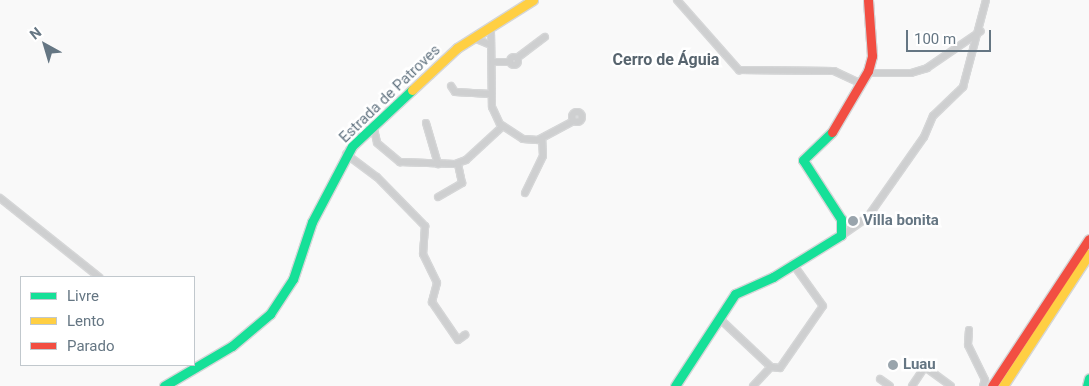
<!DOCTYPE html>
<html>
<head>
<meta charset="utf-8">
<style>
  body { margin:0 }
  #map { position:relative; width:1089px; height:386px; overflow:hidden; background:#f9f9f9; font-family:Roboto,sans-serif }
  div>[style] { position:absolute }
  .roads { filter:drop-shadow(1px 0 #d5d6d7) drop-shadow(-1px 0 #d5d6d7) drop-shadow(0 1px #d5d6d7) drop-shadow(0 -1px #d5d6d7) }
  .street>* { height:6px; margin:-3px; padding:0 3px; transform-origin:3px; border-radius:3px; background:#cecfd0 }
  .street>.ring { margin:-3px; padding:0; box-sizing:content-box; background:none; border:6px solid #cecfd0; border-radius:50% }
  .fast>* { height:9px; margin:-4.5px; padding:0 4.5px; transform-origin:4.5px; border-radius:4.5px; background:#16e098 }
  .slow>* { height:9px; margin:-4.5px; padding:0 4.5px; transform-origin:4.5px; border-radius:4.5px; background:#ffcf43 }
  .jam>* { height:9px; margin:-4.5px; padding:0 4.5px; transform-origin:4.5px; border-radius:4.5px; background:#f24e42 }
  .dots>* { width:14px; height:14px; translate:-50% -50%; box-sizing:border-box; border:2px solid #fff; border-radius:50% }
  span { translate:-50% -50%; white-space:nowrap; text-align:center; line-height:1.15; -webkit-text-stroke:5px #fff; paint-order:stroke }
  .street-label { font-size:15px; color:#657683 }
  .poi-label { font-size:15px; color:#657683; font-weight:700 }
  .left { translate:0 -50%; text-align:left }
  .neighbourhood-label { font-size:16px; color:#57646e; font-weight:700 }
  .legend { position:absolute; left:20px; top:276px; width:175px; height:90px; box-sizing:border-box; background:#fff; border:1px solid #c1c8cd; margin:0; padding:6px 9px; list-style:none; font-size:15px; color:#657683 }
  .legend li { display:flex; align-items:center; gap:10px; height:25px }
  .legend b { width:25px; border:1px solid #c1c8cd }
  .north { position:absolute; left:20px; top:20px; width:50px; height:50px; -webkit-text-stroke:4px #fff; paint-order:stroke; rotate:321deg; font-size:14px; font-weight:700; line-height:20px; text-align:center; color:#657683 }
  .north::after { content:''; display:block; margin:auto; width:18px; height:22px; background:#657683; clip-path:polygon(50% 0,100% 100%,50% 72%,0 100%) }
  .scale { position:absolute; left:906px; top:30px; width:85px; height:22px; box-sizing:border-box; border:2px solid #657683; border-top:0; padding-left:6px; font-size:15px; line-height:18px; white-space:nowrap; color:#657683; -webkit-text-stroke:4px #fff; paint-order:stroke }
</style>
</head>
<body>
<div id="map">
  <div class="roads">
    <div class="street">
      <div style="left:677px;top:0;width:94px;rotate:48.5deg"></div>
      <div style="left:739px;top:70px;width:95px;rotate:0.6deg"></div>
      <div style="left:834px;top:71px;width:31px;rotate:25deg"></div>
      <div style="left:491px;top:30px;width:77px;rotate:89.3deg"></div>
      <div style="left:492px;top:107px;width:19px;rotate:65deg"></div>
      <div style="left:500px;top:124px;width:27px;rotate:33deg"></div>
      <div style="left:523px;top:139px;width:15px;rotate:4deg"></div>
      <div style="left:538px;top:140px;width:40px;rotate:-28deg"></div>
      <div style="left:474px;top:38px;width:15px;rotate:23deg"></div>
      <div class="ring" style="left:510px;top:57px;width:2px;height:2px"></div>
      <div style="left:517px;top:58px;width:35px;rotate:-37deg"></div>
      <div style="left:493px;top:62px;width:17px"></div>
      <div style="left:867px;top:73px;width:44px"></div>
      <div style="left:911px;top:73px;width:17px;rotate:-17deg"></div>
      <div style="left:927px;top:68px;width:65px;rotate:-34.4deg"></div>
      <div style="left:451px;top:86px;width:7px;rotate:56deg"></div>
      <div style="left:455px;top:92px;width:36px;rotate:3deg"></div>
      <div class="ring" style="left:572px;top:112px;width:4px;height:4px"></div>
      <div style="left:426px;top:123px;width:43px;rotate:73.7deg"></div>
      <div style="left:373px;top:125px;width:18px;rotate:77deg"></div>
      <div style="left:377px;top:143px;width:30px;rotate:40deg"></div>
      <div style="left:400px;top:162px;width:55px;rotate:2.1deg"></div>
      <div style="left:455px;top:164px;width:12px;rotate:-20deg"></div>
      <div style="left:466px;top:160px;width:50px;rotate:-42.6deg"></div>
      <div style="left:346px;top:154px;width:39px;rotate:37deg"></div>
      <div style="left:377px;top:177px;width:69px;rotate:45.6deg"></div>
      <div style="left:425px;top:226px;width:28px;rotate:94deg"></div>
      <div style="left:423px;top:254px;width:32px;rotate:64deg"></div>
      <div style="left:437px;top:283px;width:20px;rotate:105deg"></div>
      <div style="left:432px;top:302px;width:46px;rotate:55.6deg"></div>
      <div style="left:458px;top:340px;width:9px;rotate:-36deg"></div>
      <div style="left:525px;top:193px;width:41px;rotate:-64.1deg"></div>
      <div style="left:543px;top:156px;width:17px;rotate:-93deg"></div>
      <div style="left:438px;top:197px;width:28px;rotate:-30deg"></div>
      <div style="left:462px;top:183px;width:19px;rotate:-102deg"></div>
      <div style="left:0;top:198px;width:127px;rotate:38.6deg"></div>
      <div style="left:838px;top:238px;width:35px;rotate:-35deg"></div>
      <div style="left:867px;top:218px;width:99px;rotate:-54.9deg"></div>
      <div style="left:924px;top:137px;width:23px;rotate:-67deg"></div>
      <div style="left:933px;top:116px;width:42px;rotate:-44deg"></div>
      <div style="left:963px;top:87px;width:90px;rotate:-75.2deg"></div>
      <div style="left:720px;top:319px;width:70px;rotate:43.3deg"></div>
      <div style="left:771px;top:367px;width:9px;rotate:6deg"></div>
      <div style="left:780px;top:368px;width:75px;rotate:-55.3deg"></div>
      <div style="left:823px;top:306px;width:52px;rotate:-125.5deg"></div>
      <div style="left:969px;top:330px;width:15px;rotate:94deg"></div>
      <div style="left:968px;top:345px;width:39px;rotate:64deg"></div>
      <div style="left:985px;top:380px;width:6px;rotate:108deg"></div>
      <div style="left:880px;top:379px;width:12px;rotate:35deg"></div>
      <div style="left:753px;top:386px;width:26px;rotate:-47deg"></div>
      <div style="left:912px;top:386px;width:23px;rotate:-56deg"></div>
      <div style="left:925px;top:367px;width:32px;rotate:36deg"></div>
    </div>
    <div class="fast">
      <div style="left:164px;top:386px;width:79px;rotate:-30.5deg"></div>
      <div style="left:232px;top:346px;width:50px;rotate:-40.1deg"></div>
      <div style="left:270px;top:314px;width:42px;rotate:-56.7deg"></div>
      <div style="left:293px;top:279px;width:60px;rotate:-71.6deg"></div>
      <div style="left:312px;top:222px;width:86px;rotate:-62.2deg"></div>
      <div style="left:352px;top:146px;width:82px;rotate:-43deg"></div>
      <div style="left:675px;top:386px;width:110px;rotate:-56.9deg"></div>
      <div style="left:735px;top:294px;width:42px;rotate:-24.1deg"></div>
      <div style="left:773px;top:277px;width:80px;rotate:-31.7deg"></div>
      <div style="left:841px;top:235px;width:16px;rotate:-90deg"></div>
      <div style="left:841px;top:219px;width:70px;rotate:-122.8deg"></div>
      <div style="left:803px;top:160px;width:40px;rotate:-44deg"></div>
      <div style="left:1087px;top:386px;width:8px;rotate:-76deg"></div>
    </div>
    <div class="slow">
      <div style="left:412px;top:90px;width:62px;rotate:-43deg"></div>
      <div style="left:457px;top:48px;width:90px;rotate:-32.3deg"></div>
      <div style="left:1003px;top:386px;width:158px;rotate:-56.9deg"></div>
    </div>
    <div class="jam">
      <div style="left:832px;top:132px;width:71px;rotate:-59.5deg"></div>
      <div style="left:868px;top:71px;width:16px;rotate:-75deg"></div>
      <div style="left:872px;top:56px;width:56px;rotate:-94.1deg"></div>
      <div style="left:992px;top:386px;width:176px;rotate:-56.6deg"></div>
    </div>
  </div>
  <div class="dots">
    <div style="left:853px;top:221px;background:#99a4ac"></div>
    <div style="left:893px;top:365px;background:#99a4ac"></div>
  </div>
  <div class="street-label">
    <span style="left:390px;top:94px;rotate:-44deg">Estrada de Patroves</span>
  </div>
  <div class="poi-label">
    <span class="left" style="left:863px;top:221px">Villa bonita</span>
    <span class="left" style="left:903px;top:365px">Luau</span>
  </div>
  <div class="neighbourhood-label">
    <span style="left:666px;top:60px">Cerro de Águia</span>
  </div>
  <ul class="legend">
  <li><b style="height:6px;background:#16e098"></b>Livre</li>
  <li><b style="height:6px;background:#ffcf43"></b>Lento</li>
  <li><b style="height:6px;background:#f24e42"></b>Parado</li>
  </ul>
  <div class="north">N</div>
  <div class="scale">100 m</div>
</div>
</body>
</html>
